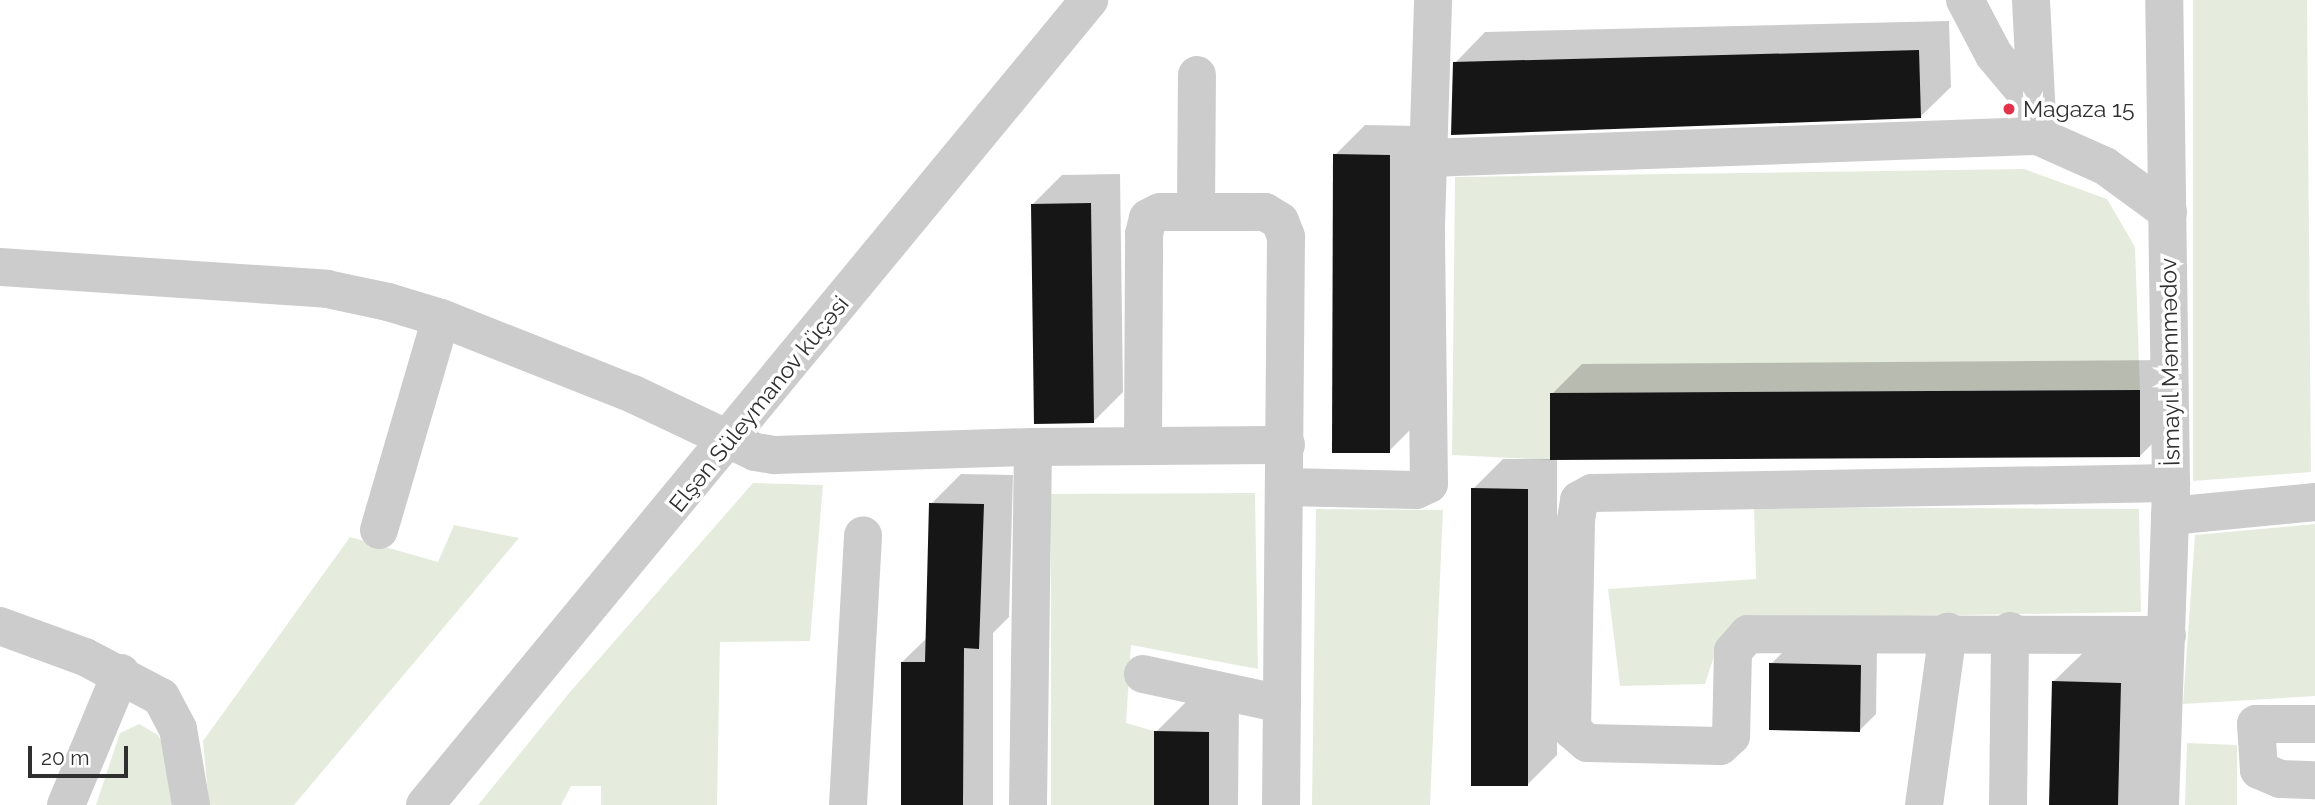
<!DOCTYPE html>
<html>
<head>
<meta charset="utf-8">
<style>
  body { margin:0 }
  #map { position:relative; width:2315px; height:805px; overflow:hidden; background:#fff; font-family:Raleway,sans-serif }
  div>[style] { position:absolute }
  .green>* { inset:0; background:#e6ecdd }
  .shadow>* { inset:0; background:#0003 }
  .building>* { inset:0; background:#161616 }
  .minor>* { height:38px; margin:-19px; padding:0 19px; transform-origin:19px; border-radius:19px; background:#ccc }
  .dots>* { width:19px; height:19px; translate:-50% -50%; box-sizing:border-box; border:4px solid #fff; border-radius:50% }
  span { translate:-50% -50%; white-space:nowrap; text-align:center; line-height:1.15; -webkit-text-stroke:7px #fff; paint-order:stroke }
  .poi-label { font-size:23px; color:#2f2f2f }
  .left { translate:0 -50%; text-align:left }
  .street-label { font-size:23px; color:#2f2f2f }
  .scale { position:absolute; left:28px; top:746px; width:100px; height:32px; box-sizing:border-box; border:4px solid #2f2f2f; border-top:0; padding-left:9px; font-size:21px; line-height:24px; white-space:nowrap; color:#2f2f2f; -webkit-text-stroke:5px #fff; paint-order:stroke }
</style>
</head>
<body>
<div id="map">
  <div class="green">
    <div style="clip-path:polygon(2193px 0,2307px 0,2311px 472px,2193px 481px)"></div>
    <div style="clip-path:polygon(2024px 169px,2107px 199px,2135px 247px,2140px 390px,1550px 393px,1550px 460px,1452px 455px,1455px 177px)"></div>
    <div style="clip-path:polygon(753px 483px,823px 485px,810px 641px,720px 642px,717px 805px,601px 805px,601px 786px,571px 786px,561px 805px,478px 805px,570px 692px)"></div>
    <div style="clip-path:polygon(1255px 493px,1258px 669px,1131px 645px,1126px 723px,1154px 731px,1154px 805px,1051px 805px,1051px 494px)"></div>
    <div style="clip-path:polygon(1754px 507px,2139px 509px,2141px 612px,1737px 619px,1720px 638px,1705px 684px,1620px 686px,1608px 589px,1756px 579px)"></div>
    <div style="clip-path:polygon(1316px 509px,1443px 510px,1430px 805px,1312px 805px)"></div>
    <div style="clip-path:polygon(2315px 524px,2315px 696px,2183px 704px,2195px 535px)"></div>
    <div style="clip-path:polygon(454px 525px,519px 538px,294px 805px,209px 805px,203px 741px,350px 537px,438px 562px)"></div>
    <div style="clip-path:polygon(139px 724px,158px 735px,167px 752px,173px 805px,96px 805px,120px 733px)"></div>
    <div style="clip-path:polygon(2187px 743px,2237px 745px,2237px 805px,2185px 805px)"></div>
  </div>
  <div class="shadow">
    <div style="clip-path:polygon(1949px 21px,1951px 87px,1920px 117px,1455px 63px,1485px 32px)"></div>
    <div style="clip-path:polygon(1365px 125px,1419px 126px,1419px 421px,1389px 451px,1335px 155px)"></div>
    <div style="clip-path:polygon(1120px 174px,1123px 392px,1093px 422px,1032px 205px,1062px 175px)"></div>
    <div style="clip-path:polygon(2169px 360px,2170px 426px,2140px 456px,1557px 459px,1557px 755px,1527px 785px,1473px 489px,1503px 459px,1552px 459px,1552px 394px,1582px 364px)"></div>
    <div style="clip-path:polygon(961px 474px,1013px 475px,1009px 617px,993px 633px,993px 805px,902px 805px,902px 662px,928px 637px,931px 504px)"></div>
    <div style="clip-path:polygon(1788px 647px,1877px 649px,1876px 714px,1860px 730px,1771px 664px)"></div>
    <div style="clip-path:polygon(2084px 652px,2150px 653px,2147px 805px,2051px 805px,2053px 682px)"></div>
    <div style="clip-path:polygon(1186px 702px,1239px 703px,1238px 805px,1156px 805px,1156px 732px)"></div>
  </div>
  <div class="building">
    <div style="clip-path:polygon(1919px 50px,1921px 118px,1451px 135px,1453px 62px)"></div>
    <div style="clip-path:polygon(1333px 154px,1390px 155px,1390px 453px,1332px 453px)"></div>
    <div style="clip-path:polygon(1091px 203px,1094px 423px,1034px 424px,1031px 204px)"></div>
    <div style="clip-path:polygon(2140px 390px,2140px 457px,1550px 460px,1550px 393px)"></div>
    <div style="clip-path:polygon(1471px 488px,1528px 489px,1528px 786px,1471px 786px)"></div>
    <div style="clip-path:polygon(929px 503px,984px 504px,979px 649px,964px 648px,963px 805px,901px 805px,901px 662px,925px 662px)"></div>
    <div style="clip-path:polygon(1769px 663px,1861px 665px,1860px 732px,1769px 730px)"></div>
    <div style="clip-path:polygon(2052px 681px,2121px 683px,2118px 805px,2049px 805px)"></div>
    <div style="clip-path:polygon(1154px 731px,1209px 732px,1209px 805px,1154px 805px)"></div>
  </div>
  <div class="minor">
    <div style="left:1965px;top:0;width:62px;rotate:62.2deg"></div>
    <div style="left:1994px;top:55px;width:65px;rotate:50deg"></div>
    <div style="left:2031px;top:0;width:136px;rotate:87.1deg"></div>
    <div style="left:1428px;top:158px;width:610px;rotate:-2.07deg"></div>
    <div style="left:2038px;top:136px;width:73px;rotate:24.1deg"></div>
    <div style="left:2105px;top:166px;width:78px;rotate:36.1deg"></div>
    <div style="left:1196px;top:211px;width:136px;rotate:-89.6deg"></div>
    <div style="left:0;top:267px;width:328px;rotate:3.8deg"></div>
    <div style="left:327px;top:289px;width:62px;rotate:12deg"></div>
    <div style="left:388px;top:302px;width:55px;rotate:16.8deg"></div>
    <div style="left:441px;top:318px;width:206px;rotate:21.6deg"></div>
    <div style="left:633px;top:394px;width:135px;rotate:25.4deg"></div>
    <div style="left:755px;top:452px;width:20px;rotate:9deg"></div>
    <div style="left:775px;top:455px;width:258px;rotate:-1.8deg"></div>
    <div style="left:1033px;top:447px;width:253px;rotate:-0.5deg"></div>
    <div style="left:1143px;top:446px;width:212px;rotate:-89.7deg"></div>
    <div style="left:1144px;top:234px;width:16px;rotate:-76deg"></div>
    <div style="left:1148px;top:218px;width:13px;rotate:-27deg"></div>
    <div style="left:1160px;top:212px;width:105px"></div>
    <div style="left:1265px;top:212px;width:17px;rotate:31deg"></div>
    <div style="left:1280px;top:221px;width:17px;rotate:69deg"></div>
    <div style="left:1286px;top:237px;width:568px;rotate:90.5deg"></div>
    <div style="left:1286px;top:487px;width:130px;rotate:1.3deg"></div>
    <div style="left:1416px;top:490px;width:14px;rotate:-25deg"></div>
    <div style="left:1429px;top:484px;width:259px;rotate:-90.7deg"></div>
    <div style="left:1426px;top:225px;width:225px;rotate:-88.2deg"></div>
    <div style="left:2170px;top:516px;width:146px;rotate:-5.5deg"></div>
    <div style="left:379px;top:530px;width:221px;rotate:-73.7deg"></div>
    <div style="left:0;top:626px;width:90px;rotate:20deg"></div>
    <div style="left:85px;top:657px;width:86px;rotate:27.8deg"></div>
    <div style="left:161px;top:697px;width:36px;rotate:62deg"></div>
    <div style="left:178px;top:729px;width:77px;rotate:80.3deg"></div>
    <div style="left:2167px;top:635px;width:419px;rotate:-179.9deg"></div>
    <div style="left:1748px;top:634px;width:23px;rotate:131deg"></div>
    <div style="left:1733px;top:651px;width:85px;rotate:91.3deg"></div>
    <div style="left:1731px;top:736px;width:15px;rotate:138deg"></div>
    <div style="left:1720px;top:746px;width:133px;rotate:-178.7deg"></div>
    <div style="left:1587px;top:743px;width:20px;rotate:-139deg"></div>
    <div style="left:1572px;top:730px;width:210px;rotate:-88.9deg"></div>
    <div style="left:1576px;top:520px;width:20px;rotate:-81deg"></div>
    <div style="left:1579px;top:500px;width:15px;rotate:-28deg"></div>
    <div style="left:1592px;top:493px;width:579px;rotate:-0.99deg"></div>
    <div style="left:1143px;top:674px;width:142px;rotate:12.2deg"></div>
    <div style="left:2315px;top:724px;width:59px;rotate:180deg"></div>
    <div style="left:2256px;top:724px;width:46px;rotate:86.3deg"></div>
    <div style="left:2259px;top:770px;width:23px;rotate:23deg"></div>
    <div style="left:2280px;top:779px;width:35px;rotate:2deg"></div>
    <div style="left:66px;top:805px;width:143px;rotate:-67.4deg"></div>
    <div style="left:425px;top:805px;width:1044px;rotate:-50.48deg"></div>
    <div style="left:848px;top:805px;width:270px;rotate:-86.8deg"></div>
    <div style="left:1028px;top:805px;width:358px;rotate:-89.2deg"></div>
    <div style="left:1924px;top:805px;width:175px;rotate:-82.1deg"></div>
    <div style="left:2008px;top:805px;width:174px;rotate:-89.3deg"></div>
    <div style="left:2160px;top:805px;width:322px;rotate:-88deg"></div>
    <div style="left:2171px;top:483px;width:483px;rotate:-90.8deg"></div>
  </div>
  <div class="dots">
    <div style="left:2009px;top:109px;background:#e3334a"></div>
  </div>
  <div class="poi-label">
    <span class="left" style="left:2023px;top:109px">Magaza 15</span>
  </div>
  <div class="street-label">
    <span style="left:2170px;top:362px;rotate:-91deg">İsmayıl Məmmədov</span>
    <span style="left:759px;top:404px;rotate:-51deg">Elşən Süleymanov küçəsi</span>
  </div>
  <div class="scale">20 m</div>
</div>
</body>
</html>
